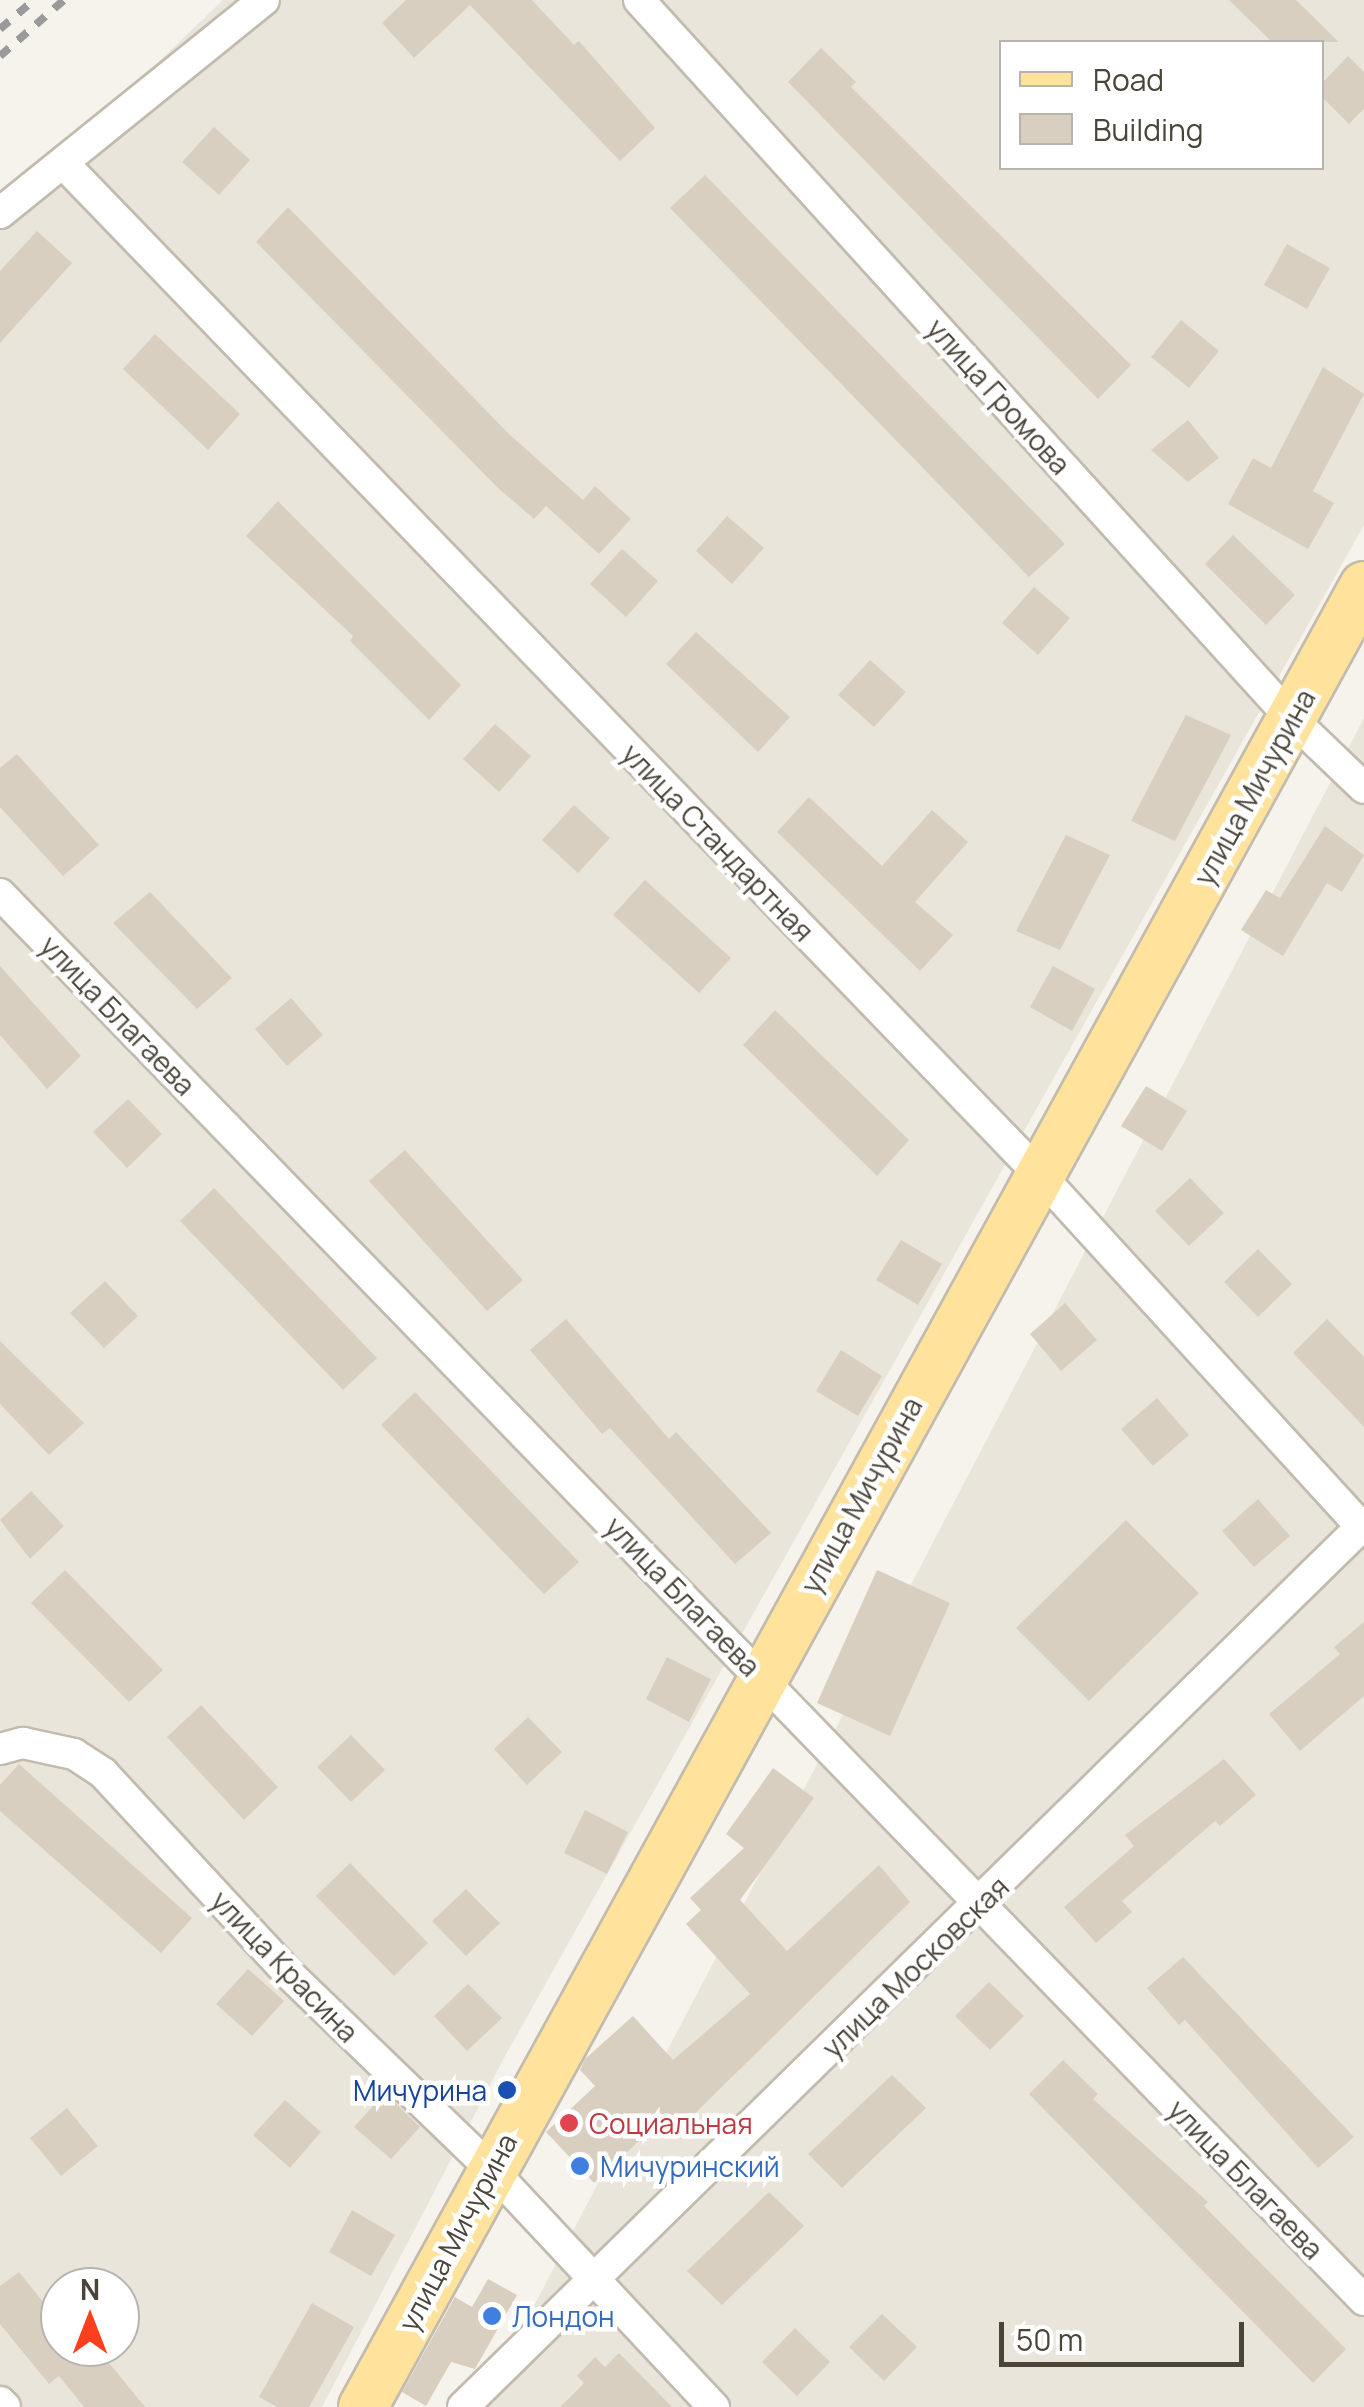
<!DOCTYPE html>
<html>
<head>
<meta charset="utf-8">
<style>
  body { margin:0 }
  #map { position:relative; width:1364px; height:2407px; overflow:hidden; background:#f6f3ec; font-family:Manrope,sans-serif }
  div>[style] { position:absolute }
  .residential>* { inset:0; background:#eae5da }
  .building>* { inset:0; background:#d8cfc1 }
  .roads { filter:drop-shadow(2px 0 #c2bbae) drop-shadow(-2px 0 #c2bbae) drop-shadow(0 2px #c2bbae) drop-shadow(0 -2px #c2bbae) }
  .minor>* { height:30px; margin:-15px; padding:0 15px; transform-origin:15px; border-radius:15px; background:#fff }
  .primary>* { height:48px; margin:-24px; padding:0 24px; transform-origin:24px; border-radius:24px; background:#ffe39c }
  .rail>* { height:8px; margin-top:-4px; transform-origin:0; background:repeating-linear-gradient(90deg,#9a9a9a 0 12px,transparent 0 24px) }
  .dots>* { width:28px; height:28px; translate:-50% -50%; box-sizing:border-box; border:5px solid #fff; border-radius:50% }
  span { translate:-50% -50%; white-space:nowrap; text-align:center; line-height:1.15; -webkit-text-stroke:9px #fff; paint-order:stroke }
  .street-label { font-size:28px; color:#4b4439 }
  .transit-label { font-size:28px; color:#164399 }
  .right { translate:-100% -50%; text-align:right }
  .health-label { font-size:28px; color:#be3a42 }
  .left { translate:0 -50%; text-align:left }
  .shop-label { font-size:28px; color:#366cbe }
  .legend { position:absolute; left:999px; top:40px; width:325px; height:130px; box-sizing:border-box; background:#fff; border:2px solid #b7b4b0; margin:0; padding:12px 18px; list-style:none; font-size:30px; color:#4b4439 }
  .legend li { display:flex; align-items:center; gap:20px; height:50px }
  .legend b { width:50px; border:2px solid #b7b4b0 }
  .north { position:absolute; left:40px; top:2267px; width:100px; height:100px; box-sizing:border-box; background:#fff; border:2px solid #b7b4b0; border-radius:50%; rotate:0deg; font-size:28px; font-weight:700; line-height:40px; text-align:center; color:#4b4439 }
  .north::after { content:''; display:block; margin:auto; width:35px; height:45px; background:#fc3f1d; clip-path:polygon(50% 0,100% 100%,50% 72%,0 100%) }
  .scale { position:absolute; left:999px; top:2322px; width:245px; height:45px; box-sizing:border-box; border:5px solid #4b4439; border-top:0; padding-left:12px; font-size:30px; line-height:35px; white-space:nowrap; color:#4b4439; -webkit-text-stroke:8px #fff; paint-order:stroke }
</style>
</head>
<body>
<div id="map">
  <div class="residential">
    <div style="clip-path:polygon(evenodd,223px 0,1364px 0,1364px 525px,504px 2058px,322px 2407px,0 2407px,0 214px,223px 0,1002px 42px,1322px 42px,1322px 168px,1002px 168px,1002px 42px,223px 0,60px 2287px,120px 2287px,120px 2347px,60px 2347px,60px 2287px)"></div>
    <div style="clip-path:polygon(1364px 718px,1364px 2407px,481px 2407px)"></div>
  </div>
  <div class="building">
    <div style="clip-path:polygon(406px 0,532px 0,574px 45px,579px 41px,655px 128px,620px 161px,470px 5px,414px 58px,382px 23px)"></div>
    <div style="clip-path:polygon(1229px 0,1296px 0,1339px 42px,1272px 42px)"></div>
    <div style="clip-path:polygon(821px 48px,856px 82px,851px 87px,1131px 365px,1098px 399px,788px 82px)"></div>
    <div style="clip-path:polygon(1348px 56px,1364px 72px,1364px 109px,1349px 124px,1322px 97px,1322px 83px)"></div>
    <div style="clip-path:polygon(214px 127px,250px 160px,219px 195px,182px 162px)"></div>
    <div style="clip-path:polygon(705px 175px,1065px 544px,1029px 577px,670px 208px)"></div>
    <div style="clip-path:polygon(288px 207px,508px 433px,583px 500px,595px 486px,631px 519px,599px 554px,546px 506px,534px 519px,497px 487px,256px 242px)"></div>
    <div style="clip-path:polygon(37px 231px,72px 263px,0 343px,0 271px)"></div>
    <div style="clip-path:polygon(1287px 244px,1330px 268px,1307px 309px,1264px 285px)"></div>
    <div style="clip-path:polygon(1181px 320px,1219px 351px,1189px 388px,1151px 357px)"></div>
    <div style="clip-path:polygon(155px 334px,240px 414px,208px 450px,123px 369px)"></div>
    <div style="clip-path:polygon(1323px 367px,1364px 394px,1313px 491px,1334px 503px,1308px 549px,1228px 504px,1253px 458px,1271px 468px)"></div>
    <div style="clip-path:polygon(1188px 420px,1219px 458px,1188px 482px,1151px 450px)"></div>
    <div style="clip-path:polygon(278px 501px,461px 685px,429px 720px,350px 641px,353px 636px,246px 536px)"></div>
    <div style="clip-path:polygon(727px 516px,764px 548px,732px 584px,696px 551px)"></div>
    <div style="clip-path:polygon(1233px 535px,1295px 595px,1266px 625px,1205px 564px)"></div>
    <div style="clip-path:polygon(622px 549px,658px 581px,626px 617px,590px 584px)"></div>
    <div style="clip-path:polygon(1034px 587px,1070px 618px,1038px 655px,1002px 623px)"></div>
    <div style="clip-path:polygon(696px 632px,790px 717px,758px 752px,666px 664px)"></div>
    <div style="clip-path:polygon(870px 660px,906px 692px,874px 727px,838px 695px)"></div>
    <div style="clip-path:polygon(1186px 715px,1231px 735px,1175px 841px,1131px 821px)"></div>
    <div style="clip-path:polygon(495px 724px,531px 756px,499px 792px,463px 759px)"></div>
    <div style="clip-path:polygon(17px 754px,99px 845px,63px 876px,0 807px,0 768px)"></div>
    <div style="clip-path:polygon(809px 797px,882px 866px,932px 810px,968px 842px,915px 902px,953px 935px,920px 971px,777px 832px)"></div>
    <div style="clip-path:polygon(574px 805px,610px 838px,578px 873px,542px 840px)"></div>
    <div style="clip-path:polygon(1325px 826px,1364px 855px,1342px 892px,1327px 883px,1283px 956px,1241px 930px,1266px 890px,1280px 898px)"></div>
    <div style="clip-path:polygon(1066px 835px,1110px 855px,1060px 950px,1016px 931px)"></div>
    <div style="clip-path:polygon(645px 880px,731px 958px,699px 993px,613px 915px)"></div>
    <div style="clip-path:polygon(150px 892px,232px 978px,197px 1009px,113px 923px)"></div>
    <div style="clip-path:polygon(0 966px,81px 1056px,47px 1089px,0 1035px)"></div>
    <div style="clip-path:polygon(1053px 966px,1095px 989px,1072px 1031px,1030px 1007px)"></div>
    <div style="clip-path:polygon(291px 998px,323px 1035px,287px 1066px,255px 1029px)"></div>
    <div style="clip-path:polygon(775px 1010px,909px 1140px,877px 1176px,743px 1045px)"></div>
    <div style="clip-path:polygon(1146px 1086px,1187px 1111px,1162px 1151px,1121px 1126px)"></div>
    <div style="clip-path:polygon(128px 1099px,162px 1134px,127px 1168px,93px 1132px)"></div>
    <div style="clip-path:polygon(405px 1150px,523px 1280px,487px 1311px,369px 1181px)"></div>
    <div style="clip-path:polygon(1190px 1178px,1224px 1213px,1189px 1246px,1155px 1211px)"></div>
    <div style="clip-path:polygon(214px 1188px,377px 1358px,343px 1390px,180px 1221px)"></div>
    <div style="clip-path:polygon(901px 1240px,942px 1264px,918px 1305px,876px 1280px)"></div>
    <div style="clip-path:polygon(1258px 1249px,1292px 1284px,1258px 1317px,1224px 1282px)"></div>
    <div style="clip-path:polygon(105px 1281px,138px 1316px,104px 1348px,70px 1313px)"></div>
    <div style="clip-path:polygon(1065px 1303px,1097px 1340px,1061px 1371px,1030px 1334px)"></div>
    <div style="clip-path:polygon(566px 1319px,669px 1439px,676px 1432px,771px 1533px,735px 1564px,610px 1428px,602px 1434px,530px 1350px)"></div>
    <div style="clip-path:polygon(1327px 1319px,1364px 1357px,1364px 1427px,1293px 1353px)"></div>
    <div style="clip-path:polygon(0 1341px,84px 1423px,49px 1455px,0 1404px)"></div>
    <div style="clip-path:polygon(841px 1350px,882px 1376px,858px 1416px,816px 1391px)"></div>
    <div style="clip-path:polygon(415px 1392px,579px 1562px,544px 1594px,381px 1425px)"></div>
    <div style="clip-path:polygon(1157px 1398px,1189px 1435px,1153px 1466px,1121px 1429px)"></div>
    <div style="clip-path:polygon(31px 1491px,64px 1526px,30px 1559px,0 1520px)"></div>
    <div style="clip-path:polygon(1258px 1499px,1290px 1536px,1254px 1567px,1222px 1531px)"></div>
    <div style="clip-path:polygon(1126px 1520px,1199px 1593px,1089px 1701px,1016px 1628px)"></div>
    <div style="clip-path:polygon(65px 1570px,163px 1670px,129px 1702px,31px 1603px)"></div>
    <div style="clip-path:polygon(877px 1570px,950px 1603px,890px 1736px,817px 1703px)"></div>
    <div style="clip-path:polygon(1364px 1622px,1364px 1696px,1300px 1751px,1269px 1714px,1340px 1654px,1334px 1647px)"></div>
    <div style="clip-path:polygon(667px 1657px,711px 1679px,689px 1722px,646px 1699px)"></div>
    <div style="clip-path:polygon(201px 1705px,278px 1787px,244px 1820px,167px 1737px)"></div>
    <div style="clip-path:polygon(528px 1717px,562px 1752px,527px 1785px,494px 1749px)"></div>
    <div style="clip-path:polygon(351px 1735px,385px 1770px,351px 1802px,317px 1767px)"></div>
    <div style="clip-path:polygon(1224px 1759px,1256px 1795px,1220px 1826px,1215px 1821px,1122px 1901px,1132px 1912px,1096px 1943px,1064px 1907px,1134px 1846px,1125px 1835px)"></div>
    <div style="clip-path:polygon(19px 1764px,192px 1918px,161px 1953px,0 1811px,0 1785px)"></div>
    <div style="clip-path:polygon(773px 1768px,814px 1798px,740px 1900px,787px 1951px,879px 1865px,910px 1902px,672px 2136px,659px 2122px,594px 2183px,546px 2132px,595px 2086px,580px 2070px,585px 2059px,633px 2016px,673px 2060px,750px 1994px,686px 1924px,701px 1910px,690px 1898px,744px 1848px,726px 1834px)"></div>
    <div style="clip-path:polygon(585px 1810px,628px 1832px,607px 1874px,564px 1853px)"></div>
    <div style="clip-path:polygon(350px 1863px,428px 1943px,394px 1976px,316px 1896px)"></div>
    <div style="clip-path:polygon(466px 1889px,500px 1923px,466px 1956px,432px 1921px)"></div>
    <div style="clip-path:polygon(1183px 1957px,1354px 2137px,1318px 2168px,1185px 2020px,1179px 2025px,1147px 1988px)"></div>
    <div style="clip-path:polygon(248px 1969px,284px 2001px,252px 2036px,216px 2004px)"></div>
    <div style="clip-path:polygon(989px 1982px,1024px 2016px,990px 2050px,955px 2016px)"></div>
    <div style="clip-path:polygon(468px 1984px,502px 2018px,467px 2051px,434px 2016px)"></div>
    <div style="clip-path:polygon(1063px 2060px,1098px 2094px,1093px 2099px,1208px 2202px,1204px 2206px,1346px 2349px,1313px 2383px,1029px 2094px)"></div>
    <div style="clip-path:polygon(892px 2075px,926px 2108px,842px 2188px,808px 2154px)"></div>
    <div style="clip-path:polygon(385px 2093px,420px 2127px,391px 2159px,354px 2127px)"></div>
    <div style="clip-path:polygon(285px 2100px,321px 2132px,290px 2168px,253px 2135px)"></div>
    <div style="clip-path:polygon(67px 2108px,98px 2146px,61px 2176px,30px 2138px)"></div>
    <div style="clip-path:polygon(769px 2192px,804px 2226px,722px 2305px,687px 2271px)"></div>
    <div style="clip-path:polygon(352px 2210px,395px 2235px,371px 2276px,329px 2252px)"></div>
    <div style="clip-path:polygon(19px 2272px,60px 2323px,60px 2347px,95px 2347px,86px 2354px,92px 2360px,101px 2353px,145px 2407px,84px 2407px,59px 2376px,49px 2384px,0 2324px,0 2286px)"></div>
    <div style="clip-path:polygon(488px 2279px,517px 2295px,475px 2369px,451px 2362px,426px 2406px,402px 2392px,455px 2297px,472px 2307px)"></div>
    <div style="clip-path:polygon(312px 2303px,354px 2327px,309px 2407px,277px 2407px,259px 2397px)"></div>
    <div style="clip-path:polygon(882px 2314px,917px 2347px,884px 2381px,849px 2347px)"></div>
    <div style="clip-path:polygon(795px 2328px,830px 2362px,797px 2396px,762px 2362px)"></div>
    <div style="clip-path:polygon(619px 2353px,672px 2407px,560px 2407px,584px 2383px,577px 2376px,595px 2357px,605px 2367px)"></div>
  </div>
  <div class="roads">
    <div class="minor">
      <div style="left:639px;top:0;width:970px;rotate:47.76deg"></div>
      <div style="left:1291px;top:718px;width:101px;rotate:43.8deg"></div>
      <div style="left:63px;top:163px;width:1407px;rotate:46.01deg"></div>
      <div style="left:1040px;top:1175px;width:481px;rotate:47.6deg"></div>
      <div style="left:0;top:213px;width:339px;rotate:-38.9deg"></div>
      <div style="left:0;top:894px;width:1959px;rotate:45.87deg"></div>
      <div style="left:0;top:1749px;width:24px;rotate:-15deg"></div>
      <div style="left:23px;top:1743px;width:52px;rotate:12.2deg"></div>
      <div style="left:74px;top:1754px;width:35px;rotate:33deg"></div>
      <div style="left:103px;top:1773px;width:272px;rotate:47.2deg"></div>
      <div style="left:288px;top:1973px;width:281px;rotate:44deg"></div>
      <div style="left:490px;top:2168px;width:328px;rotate:46.9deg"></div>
      <div style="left:0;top:2402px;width:7px;rotate:45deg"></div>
      <div style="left:463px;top:2407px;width:1262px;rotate:-44.42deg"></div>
    </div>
    <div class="primary">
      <div style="left:363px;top:2407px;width:2078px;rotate:-61.2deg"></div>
    </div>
  </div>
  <div class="rail">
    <div style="left:0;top:29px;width:45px;rotate:-40.5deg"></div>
    <div style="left:0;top:56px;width:85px;rotate:-41.2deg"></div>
  </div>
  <div class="dots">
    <div style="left:507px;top:2090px;background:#1a4fb4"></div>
    <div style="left:569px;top:2123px;background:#e0444e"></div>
    <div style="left:580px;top:2166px;background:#3f7fe0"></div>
    <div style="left:492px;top:2316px;background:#3f7fe0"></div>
  </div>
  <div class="street-label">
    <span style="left:999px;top:396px;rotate:48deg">улица Громова</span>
    <span style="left:1254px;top:787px;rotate:-61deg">улица Мичурина</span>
    <span style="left:718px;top:842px;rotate:46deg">улица Стандартная</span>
    <span style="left:118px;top:1015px;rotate:46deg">улица Благаева</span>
    <span style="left:861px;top:1495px;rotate:-61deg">улица Мичурина</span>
    <span style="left:683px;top:1596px;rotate:46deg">улица Благаева</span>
    <span style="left:285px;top:1966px;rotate:46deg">улица Красина</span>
    <span style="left:915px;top:1967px;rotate:-44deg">улица Московская</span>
    <span style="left:1246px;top:2179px;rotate:46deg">улица Благаева</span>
    <span style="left:457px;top:2232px;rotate:-62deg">улица Мичурина</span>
  </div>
  <div class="transit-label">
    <span class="right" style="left:487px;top:2090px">Мичурина</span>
  </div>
  <div class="health-label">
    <span class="left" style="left:589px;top:2123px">Социальная</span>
  </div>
  <div class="shop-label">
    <span class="left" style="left:600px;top:2166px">Мичуринский</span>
    <span class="left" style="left:512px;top:2316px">Лондон</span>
  </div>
  <ul class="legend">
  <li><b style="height:12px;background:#ffe39c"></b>Road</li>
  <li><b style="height:28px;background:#d8cfc1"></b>Building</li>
  </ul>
  <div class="north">N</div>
  <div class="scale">50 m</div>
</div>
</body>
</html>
